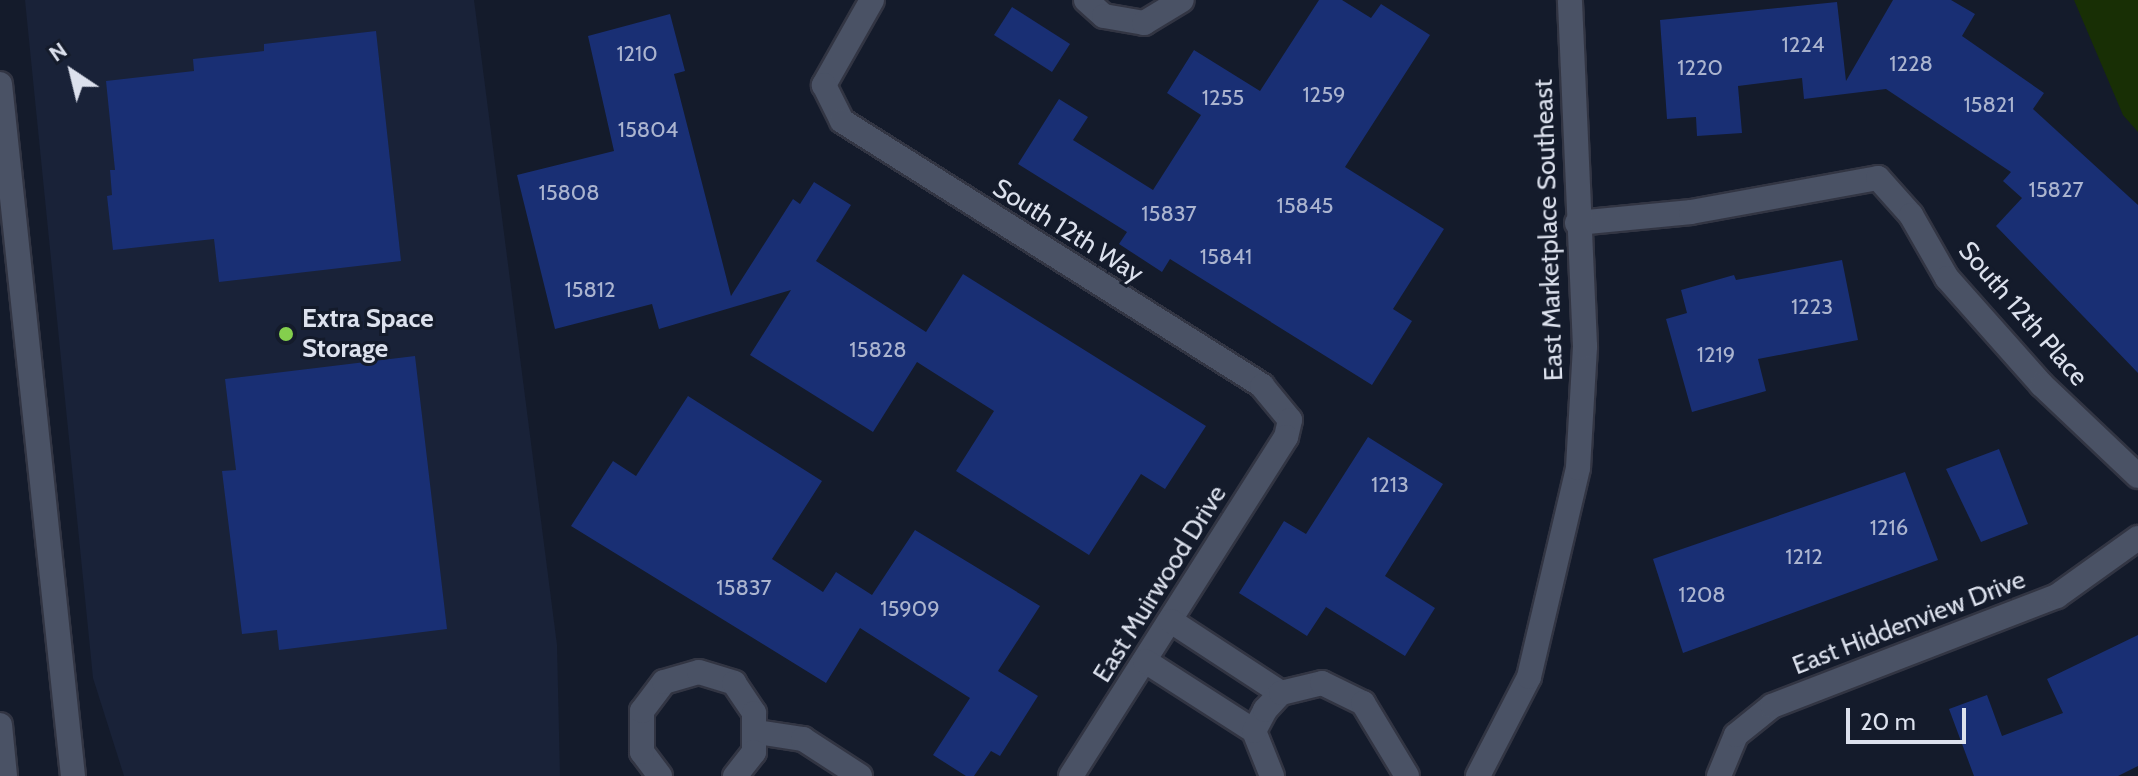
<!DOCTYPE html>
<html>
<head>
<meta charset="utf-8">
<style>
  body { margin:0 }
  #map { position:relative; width:2138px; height:776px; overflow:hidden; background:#141b2b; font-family:Cabin,sans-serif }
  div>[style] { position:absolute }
  .built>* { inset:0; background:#192238 }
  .green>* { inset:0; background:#182f05 }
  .building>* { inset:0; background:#192f74 }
  .roads { filter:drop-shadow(2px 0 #323543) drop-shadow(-2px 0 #323543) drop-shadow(0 2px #323543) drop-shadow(0 -2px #323543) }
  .minor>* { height:24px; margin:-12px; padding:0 12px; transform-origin:12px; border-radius:12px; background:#4a5265 }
  .dots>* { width:22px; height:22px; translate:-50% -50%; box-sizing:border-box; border:4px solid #141b2b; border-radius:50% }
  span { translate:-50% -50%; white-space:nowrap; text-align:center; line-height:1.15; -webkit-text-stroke:6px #141b2b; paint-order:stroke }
  .number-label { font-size:22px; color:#abb4cf }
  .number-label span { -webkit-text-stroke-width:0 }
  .street-label { font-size:26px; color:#dce1ed }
  .poi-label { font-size:26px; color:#dce1ed; font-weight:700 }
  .left { translate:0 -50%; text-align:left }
  .north { position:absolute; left:32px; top:32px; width:80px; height:80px; -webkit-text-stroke:6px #141b2b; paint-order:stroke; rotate:325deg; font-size:22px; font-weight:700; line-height:32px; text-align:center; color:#dce1ed }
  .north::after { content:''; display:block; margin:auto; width:28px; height:36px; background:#dce1ed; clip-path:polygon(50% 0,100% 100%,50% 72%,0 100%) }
  .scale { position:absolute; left:1846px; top:708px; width:120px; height:36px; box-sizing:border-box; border:4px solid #dce1ed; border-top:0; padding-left:10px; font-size:24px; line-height:28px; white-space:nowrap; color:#dce1ed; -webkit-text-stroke:6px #141b2b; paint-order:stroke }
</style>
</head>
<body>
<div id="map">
  <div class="built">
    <div style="clip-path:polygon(25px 0,474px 0,557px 645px,560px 776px,124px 776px,93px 678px)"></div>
  </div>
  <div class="green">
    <div style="clip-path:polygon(2074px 0,2138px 0,2138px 132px,2123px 115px)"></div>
  </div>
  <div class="building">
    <div style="clip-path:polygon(1319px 0,1342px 0,1371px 18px,1381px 4px,1430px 35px,1345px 167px,1444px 229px,1393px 309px,1412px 321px,1372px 385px,1170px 259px,1162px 272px,1119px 244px,1127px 232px,1018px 164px,1059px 99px,1088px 117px,1073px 140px,1153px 190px,1201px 115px,1167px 93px,1194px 50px,1260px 91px)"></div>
    <div style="clip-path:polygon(1893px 0,1951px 0,1975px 14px,1962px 36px,2044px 93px,2033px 109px,2138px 205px,2138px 373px,1996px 226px,2022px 198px,2003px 181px,2011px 172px,1886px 89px,1804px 99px,1802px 78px,1738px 86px,1742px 133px,1697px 136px,1696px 117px,1667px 119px,1660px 20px,1837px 2px,1846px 81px)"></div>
    <div style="clip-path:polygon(1012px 7px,1070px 44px,1052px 72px,994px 35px)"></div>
    <div style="clip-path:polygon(670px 14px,685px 71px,674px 74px,731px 296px,793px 199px,800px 204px,814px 182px,851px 205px,816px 261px,926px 332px,963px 274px,1206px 426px,1165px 489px,1141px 474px,1089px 555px,956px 471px,994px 411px,917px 362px,873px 432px,750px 355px,791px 290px,659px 329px,652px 304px,555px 329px,517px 175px,614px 151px,588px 36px)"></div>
    <div style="clip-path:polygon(376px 31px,401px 261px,219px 282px,214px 239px,113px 250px,107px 196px,112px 195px,110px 170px,115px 170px,106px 81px,194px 71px,193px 59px,264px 51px,264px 44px)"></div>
    <div style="clip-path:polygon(1842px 260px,1858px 340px,1758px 359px,1766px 391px,1692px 412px,1666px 319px,1687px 313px,1681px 290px,1734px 275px,1736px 280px)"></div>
    <div style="clip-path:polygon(415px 356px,447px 629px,279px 650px,277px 630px,242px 634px,222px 471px,236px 470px,225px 379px)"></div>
    <div style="clip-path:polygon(688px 396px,822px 481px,772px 559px,823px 592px,836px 572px,872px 595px,915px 530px,1040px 606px,998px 671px,1038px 696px,1000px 756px,991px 751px,974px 776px,966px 776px,933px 755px,970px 698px,860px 628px,826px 683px,571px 526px,613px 461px,636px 476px)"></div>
    <div style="clip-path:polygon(1368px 437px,1443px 484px,1385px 576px,1435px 608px,1405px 656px,1326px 607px,1307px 636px,1239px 593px,1284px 521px,1306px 534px)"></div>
    <div style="clip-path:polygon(1999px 449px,2028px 524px,1981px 542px,1946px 469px)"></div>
    <div style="clip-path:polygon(1905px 472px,1938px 560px,1683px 653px,1653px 559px)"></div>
    <div style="clip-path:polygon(2138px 635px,2138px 766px,2118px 776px,1974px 776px,1949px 709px,1987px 695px,2002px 736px,2063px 713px,2047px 679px)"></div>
  </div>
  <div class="roads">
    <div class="minor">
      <div style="left:872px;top:0;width:98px;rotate:119.5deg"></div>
      <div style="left:824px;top:85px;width:40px;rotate:63.4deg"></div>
      <div style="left:842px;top:121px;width:497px;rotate:32.2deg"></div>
      <div style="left:1262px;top:386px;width:44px;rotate:50.5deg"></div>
      <div style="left:1290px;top:420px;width:17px;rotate:103deg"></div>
      <div style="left:1286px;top:437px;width:401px;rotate:122.4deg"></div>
      <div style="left:1086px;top:0;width:24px;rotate:42deg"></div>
      <div style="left:1104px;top:16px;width:41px;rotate:9.9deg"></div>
      <div style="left:1144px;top:23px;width:44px;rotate:-31.2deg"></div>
      <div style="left:0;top:84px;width:696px;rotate:83.98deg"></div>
      <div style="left:1577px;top:223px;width:115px;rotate:-5.5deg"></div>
      <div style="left:1691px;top:212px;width:190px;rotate:-10.3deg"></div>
      <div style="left:1878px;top:178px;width:50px;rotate:48.3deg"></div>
      <div style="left:1911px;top:215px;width:73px;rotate:60.3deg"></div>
      <div style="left:1947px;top:278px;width:143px;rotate:48.4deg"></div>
      <div style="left:2042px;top:385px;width:132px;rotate:43.5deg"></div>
      <div style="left:1171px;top:621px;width:131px;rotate:33.2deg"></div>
      <div style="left:1145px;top:661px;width:130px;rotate:32.7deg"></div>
      <div style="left:0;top:725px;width:51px;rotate:84.4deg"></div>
      <div style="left:757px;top:732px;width:47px;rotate:8.7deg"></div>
      <div style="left:803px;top:739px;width:68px;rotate:33deg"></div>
      <div style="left:660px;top:776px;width:30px;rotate:-127deg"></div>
      <div style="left:642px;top:752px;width:41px;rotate:-90deg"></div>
      <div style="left:642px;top:711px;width:36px;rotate:-53deg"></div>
      <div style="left:664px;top:682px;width:36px;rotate:-16deg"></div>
      <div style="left:699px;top:672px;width:37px;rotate:17deg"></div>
      <div style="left:734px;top:683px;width:36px;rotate:56deg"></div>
      <div style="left:754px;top:713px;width:39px;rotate:90deg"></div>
      <div style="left:754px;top:752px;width:31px;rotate:128deg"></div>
      <div style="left:1272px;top:776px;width:48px;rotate:-111.8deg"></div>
      <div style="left:1254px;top:731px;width:24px;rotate:-62deg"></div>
      <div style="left:1265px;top:710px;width:23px;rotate:-47deg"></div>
      <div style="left:1281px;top:693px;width:42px;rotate:-13.7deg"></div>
      <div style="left:1322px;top:683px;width:46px;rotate:26deg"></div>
      <div style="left:1363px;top:703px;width:85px;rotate:58.9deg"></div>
      <div style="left:1478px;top:776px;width:111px;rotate:-62.7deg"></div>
      <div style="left:1529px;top:677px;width:215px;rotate:-76.8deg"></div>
      <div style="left:1578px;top:468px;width:122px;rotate:-86.7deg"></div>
      <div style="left:1585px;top:346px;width:346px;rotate:-92.5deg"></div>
      <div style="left:1719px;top:776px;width:44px;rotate:-67.5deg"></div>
      <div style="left:1736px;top:735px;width:46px;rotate:-38.9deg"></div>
      <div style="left:1772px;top:706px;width:305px;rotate:-21.1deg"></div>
      <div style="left:2057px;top:596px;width:100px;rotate:-35.6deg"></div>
    </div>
  </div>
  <div class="dots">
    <div style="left:286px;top:334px;background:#84cf4d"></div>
  </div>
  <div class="number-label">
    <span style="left:1803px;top:45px">1224</span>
    <span style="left:637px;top:54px">1210</span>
    <span style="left:1911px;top:64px">1228</span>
    <span style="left:1700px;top:68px">1220</span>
    <span style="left:1324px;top:95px">1259</span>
    <span style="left:1223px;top:98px">1255</span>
    <span style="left:1989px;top:105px">15821</span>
    <span style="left:648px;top:130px">15804</span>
    <span style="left:2056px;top:190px">15827</span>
    <span style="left:569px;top:193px">15808</span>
    <span style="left:1305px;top:206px">15845</span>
    <span style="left:1169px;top:214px">15837</span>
    <span style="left:1226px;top:257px">15841</span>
    <span style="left:590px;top:290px">15812</span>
    <span style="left:1812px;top:307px">1223</span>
    <span style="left:878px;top:350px">15828</span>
    <span style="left:1716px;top:355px">1219</span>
    <span style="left:1390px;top:485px">1213</span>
    <span style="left:1889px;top:528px">1216</span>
    <span style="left:1804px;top:557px">1212</span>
    <span style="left:744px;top:588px">15837</span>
    <span style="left:1702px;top:595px">1208</span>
    <span style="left:910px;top:609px">15909</span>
  </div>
  <div class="street-label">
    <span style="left:1549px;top:230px;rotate:-92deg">East Marketplace Southeast</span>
    <span style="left:1068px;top:231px;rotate:32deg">South 12th Way</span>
    <span style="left:2023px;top:314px;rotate:49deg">South 12th Place</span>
    <span style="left:1160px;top:584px;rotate:-58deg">East Muirwood Drive</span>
    <span style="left:1909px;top:623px;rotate:-21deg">East Hiddenview Drive</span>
  </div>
  <div class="poi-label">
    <span class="left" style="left:302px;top:334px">Extra Space<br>Storage</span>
  </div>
  <div class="north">N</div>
  <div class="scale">20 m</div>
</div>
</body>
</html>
